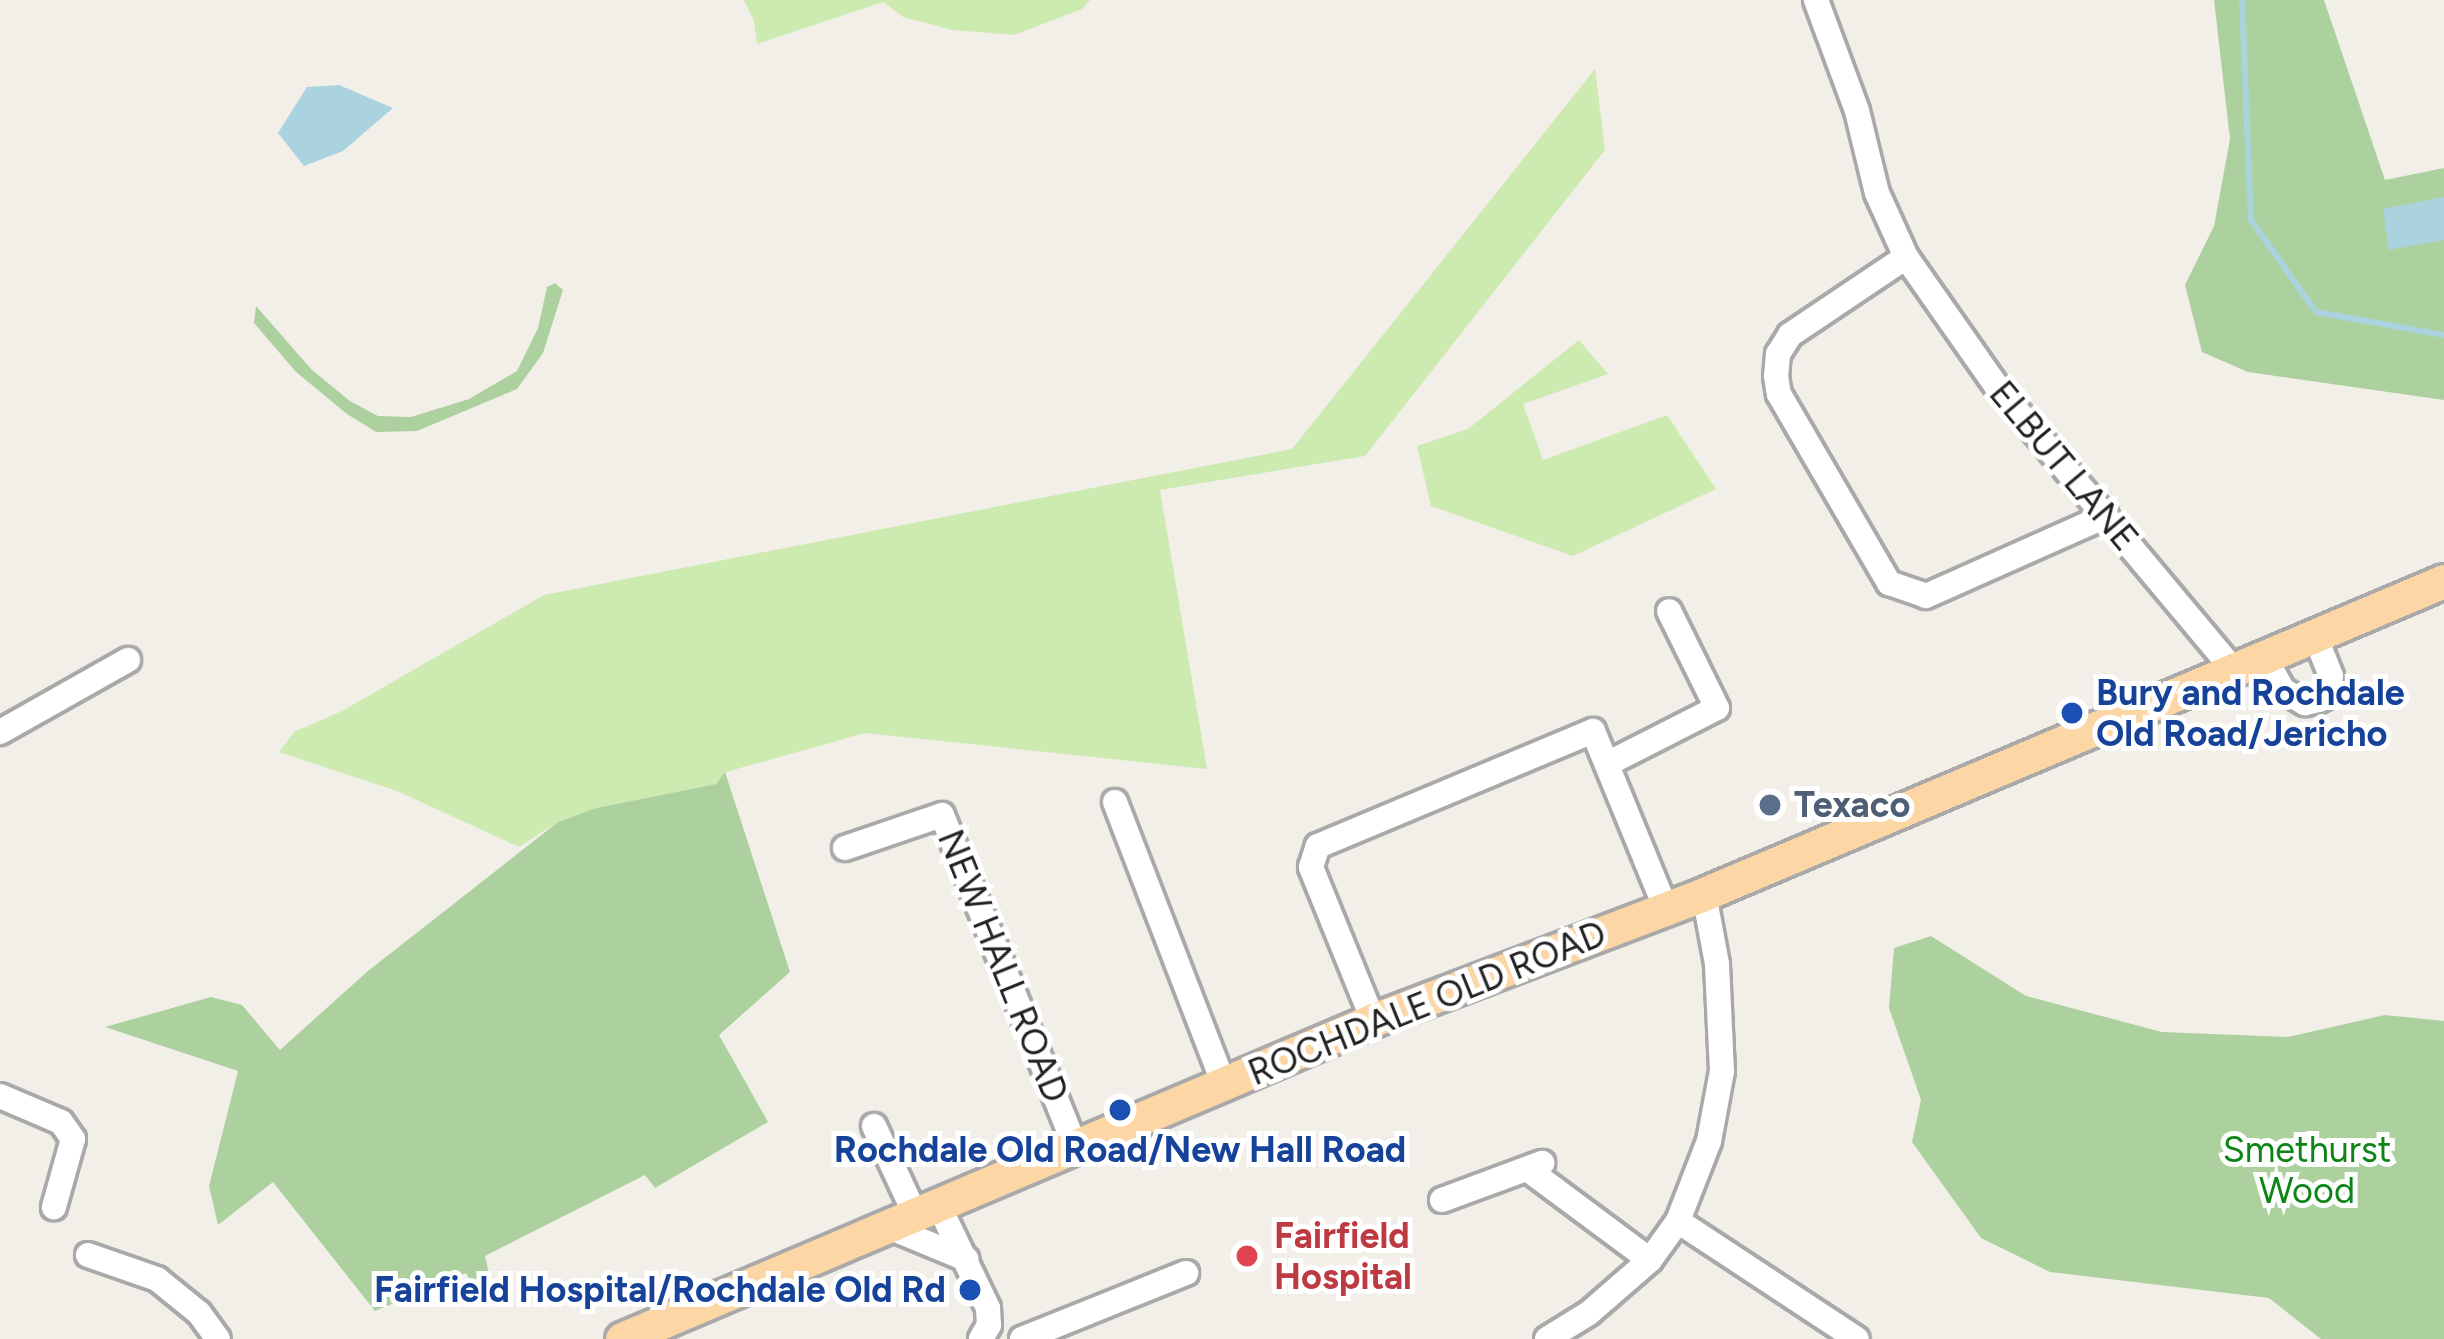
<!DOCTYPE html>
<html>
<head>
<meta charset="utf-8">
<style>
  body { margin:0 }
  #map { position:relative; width:2444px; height:1339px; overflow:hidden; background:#f2efe9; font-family:Figtree,sans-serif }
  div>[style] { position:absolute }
  .grass>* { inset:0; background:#cdebb0 }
  .forest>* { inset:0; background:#add19e }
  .water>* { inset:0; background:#aad3df }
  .stream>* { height:6px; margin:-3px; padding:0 3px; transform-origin:3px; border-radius:3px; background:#aad3df }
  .roads { filter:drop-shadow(3px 0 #a9a9a9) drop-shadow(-3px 0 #a9a9a9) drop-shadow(0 3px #a9a9a9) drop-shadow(0 -3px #a9a9a9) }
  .minor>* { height:24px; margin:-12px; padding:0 12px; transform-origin:12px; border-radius:12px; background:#fff }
  .major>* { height:33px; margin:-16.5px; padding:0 16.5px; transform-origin:16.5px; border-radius:16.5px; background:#fcd6a4 }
  .dots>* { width:33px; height:33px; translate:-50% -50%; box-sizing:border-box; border:6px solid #fff; border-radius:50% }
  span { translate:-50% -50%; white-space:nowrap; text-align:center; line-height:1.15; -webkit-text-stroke:10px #fff; paint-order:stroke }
  .street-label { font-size:36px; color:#222 }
  .transit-label { font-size:36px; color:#164399; font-weight:700 }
  .left { translate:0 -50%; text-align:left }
  .right { translate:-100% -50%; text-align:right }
  .service-label { font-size:36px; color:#4e5e75; font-weight:700 }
  .park-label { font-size:36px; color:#0c8416 }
  .health-label { font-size:36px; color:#be3a42; font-weight:700 }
</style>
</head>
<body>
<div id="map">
  <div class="grass">
    <div style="clip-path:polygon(744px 0,1090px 0,1082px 9px,1014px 35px,952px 30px,903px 17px,883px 2px,757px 44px,754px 21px)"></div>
    <div style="clip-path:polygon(1595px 69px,1605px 150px,1365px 456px,1160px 490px,1207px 769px,865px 733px,726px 772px,716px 784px,596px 808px,558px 822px,519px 847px,397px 791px,279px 752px,294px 732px,342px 711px,544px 595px,1292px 449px)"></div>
    <div style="clip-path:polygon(1579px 340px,1608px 374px,1523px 404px,1543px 460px,1667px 415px,1716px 489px,1573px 556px,1431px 506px,1417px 446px,1468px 429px)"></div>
  </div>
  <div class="forest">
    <div style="clip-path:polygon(2214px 0,2324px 0,2385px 180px,2444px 168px,2444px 400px,2248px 372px,2202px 352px,2185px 285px,2214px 226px,2230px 139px)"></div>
    <div style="clip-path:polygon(555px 283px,563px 290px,543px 353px,517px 389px,417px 431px,376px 432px,347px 414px,296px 372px,254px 323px,256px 306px,312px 370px,350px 401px,378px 416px,411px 417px,469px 399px,517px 371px,538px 328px,547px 287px)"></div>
    <div style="clip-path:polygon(725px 772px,790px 972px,719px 1035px,768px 1122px,655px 1188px,645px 1175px,485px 1256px,493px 1291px,480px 1299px,466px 1273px,375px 1311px,273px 1182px,218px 1225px,209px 1186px,238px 1071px,105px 1027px,211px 997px,242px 1005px,280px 1050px,368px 971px,558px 822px,596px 808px,716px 784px)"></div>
    <div style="clip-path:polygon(1931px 936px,2026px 996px,2162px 1032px,2288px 1037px,2385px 1015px,2444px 1021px,2444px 1339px,2321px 1339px,2269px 1298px,2050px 1272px,1981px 1238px,1912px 1142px,1921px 1100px,1889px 1008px,1894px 948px)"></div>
  </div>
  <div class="water">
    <div style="clip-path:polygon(339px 85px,393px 108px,343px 151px,304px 166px,278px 133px,307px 87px)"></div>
    <div style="clip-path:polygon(2444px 197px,2444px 240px,2389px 250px,2383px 209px)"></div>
  </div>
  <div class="stream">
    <div style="left:2242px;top:0;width:220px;rotate:87.7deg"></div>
    <div style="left:2251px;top:220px;width:113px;rotate:54.8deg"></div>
    <div style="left:2316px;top:312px;width:130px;rotate:10.2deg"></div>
  </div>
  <div class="roads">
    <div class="minor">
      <div style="left:1816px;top:0;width:118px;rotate:69.7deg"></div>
      <div style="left:1857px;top:111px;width:84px;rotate:76.3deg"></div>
      <div style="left:1877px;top:193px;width:70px;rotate:65.6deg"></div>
      <div style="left:1906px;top:257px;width:159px;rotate:55deg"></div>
      <div style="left:1997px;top:387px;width:366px;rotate:50.1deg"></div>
      <div style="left:1906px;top:257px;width:140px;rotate:146.1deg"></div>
      <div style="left:1790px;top:335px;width:22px;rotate:122deg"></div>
      <div style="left:1778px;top:354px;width:22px;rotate:95deg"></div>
      <div style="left:1776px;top:376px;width:18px;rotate:81deg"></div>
      <div style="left:1779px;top:394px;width:219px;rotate:59.8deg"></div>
      <div style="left:1889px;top:583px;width:39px;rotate:19deg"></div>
      <div style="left:1926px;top:596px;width:197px;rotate:-24deg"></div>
      <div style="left:2263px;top:655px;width:40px;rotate:60.3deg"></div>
      <div style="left:2283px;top:690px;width:26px;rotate:31deg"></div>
      <div style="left:2305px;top:703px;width:14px;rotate:-12deg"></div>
      <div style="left:2319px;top:700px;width:9px;rotate:-27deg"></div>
      <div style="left:2327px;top:696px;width:20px;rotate:-79deg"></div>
      <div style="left:2331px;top:676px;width:43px;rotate:-111.8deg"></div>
      <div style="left:0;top:732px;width:147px;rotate:-29.4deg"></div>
      <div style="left:1609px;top:763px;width:121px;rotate:-27deg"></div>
      <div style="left:1717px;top:708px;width:108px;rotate:-116.3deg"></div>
      <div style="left:1115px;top:802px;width:302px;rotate:68.9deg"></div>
      <div style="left:845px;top:848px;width:102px;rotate:-18.8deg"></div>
      <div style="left:942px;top:815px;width:357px;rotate:68.1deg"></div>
      <div style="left:1373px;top:1020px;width:165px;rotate:-112.1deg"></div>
      <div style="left:1311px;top:867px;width:22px;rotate:-72deg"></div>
      <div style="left:1318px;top:846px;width:298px;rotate:-22.7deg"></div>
      <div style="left:1593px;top:731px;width:192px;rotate:67.7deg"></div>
      <div style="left:0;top:1096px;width:66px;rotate:23.1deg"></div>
      <div style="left:61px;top:1122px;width:21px;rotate:55deg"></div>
      <div style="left:73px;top:1139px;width:71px;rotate:105.6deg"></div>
      <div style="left:874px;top:1126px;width:97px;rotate:65deg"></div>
      <div style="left:1530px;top:1171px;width:149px;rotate:36.6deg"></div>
      <div style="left:1442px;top:1200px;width:107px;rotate:-20.3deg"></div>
      <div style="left:938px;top:1204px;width:115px;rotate:64.3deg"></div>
      <div style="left:988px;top:1308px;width:17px;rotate:87deg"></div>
      <div style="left:989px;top:1325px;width:16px;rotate:120deg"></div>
      <div style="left:1678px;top:1221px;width:214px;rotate:33.4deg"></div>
      <div style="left:886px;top:1226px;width:87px;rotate:22.4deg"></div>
      <div style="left:88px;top:1255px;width:73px;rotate:19.2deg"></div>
      <div style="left:157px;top:1279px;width:54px;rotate:39deg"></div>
      <div style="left:199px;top:1313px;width:32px;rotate:54deg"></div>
      <div style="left:1022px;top:1339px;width:177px;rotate:-21.9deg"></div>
      <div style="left:1547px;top:1339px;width:49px;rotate:-31.8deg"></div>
      <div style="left:1589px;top:1313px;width:81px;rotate:-41deg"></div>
      <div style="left:1650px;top:1260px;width:48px;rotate:-54.3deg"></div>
      <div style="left:1678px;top:1221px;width:86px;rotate:-68.8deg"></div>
      <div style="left:1709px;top:1141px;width:71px;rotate:-79.5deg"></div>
      <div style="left:1722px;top:1071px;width:107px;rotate:-92.7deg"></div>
      <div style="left:1717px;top:964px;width:71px;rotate:-100.5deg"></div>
    </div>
    <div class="major">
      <div style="left:622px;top:1339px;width:816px;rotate:-23.01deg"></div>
      <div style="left:1373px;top:1020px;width:354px;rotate:-20.8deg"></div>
      <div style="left:1704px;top:894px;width:803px;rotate:-22.93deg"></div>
    </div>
  </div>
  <div class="dots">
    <div style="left:2072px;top:713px;background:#1a4fb4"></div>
    <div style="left:1770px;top:805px;background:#5c6f8a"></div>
    <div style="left:1120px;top:1110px;background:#1a4fb4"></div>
    <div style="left:1247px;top:1256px;background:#e0444e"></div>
    <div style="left:970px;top:1290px;background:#1a4fb4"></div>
  </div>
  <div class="street-label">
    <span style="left:2064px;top:466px;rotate:50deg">ELBUT LANE</span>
    <span style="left:1003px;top:966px;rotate:68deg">NEW HALL ROAD</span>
    <span style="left:1427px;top:1003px;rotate:-22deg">ROCHDALE OLD ROAD</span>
  </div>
  <div class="transit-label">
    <span class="left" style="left:2096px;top:713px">Bury and Rochdale<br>Old Road/Jericho</span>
    <span style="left:1120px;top:1150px">Rochdale Old Road/New Hall Road</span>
    <span class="right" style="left:946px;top:1290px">Fairfield Hospital/Rochdale Old Rd</span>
  </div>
  <div class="service-label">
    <span class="left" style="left:1794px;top:805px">Texaco</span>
  </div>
  <div class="park-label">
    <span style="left:2307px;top:1170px">Smethurst<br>Wood</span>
  </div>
  <div class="health-label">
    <span class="left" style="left:1274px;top:1256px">Fairfield<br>Hospital</span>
  </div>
</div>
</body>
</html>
